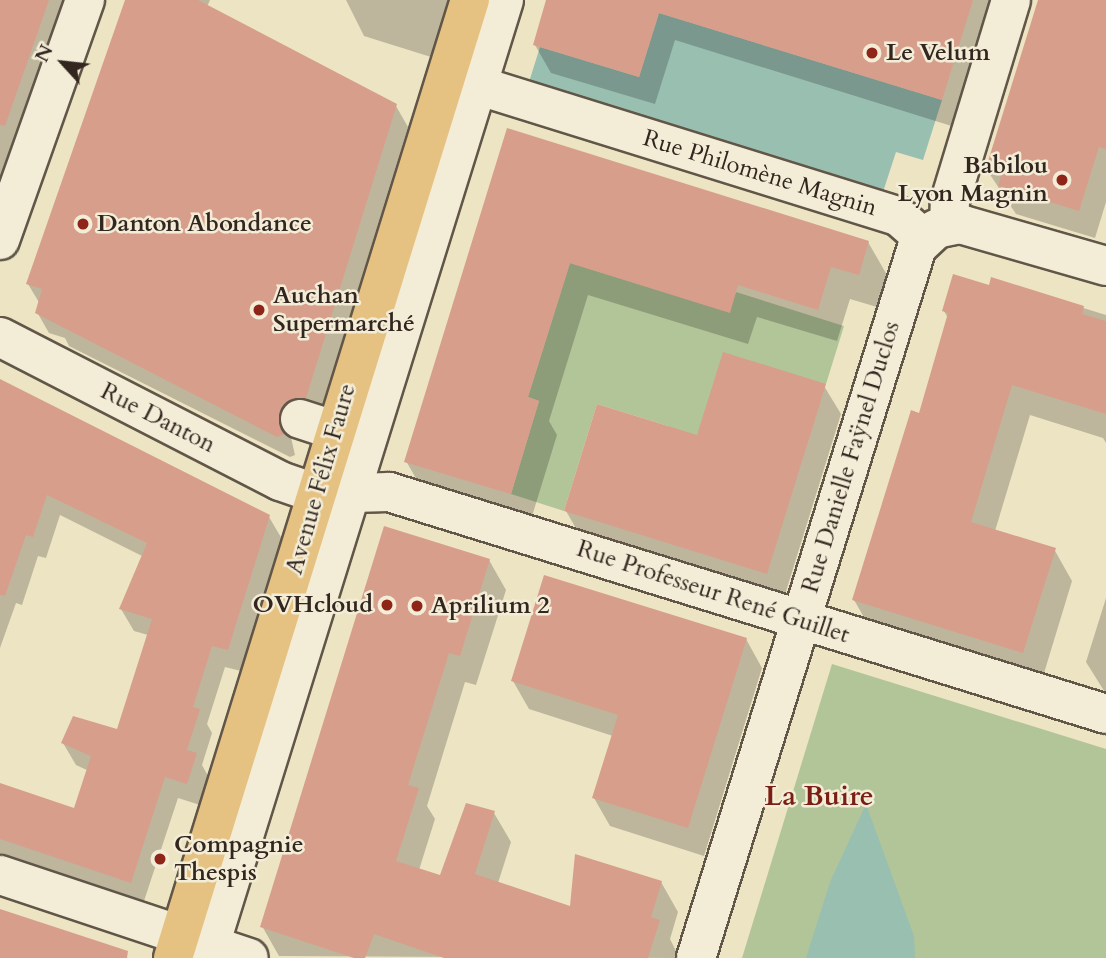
<!DOCTYPE html>
<html>
<head>
<meta charset="utf-8">
<style>
  body { margin:0 }
  #map { position:relative; width:1106px; height:958px; overflow:hidden; background:#ede4c3; font-family:Cardo,serif }
  div>[style] { position:absolute }
  .green>* { inset:0; background:#b2c598 }
  .water>* { inset:0; background:#99bfb1 }
  .shadow>* { inset:0; background:#0003 }
  .building>* { inset:0; background:#d79e8b }
  .roads { filter:drop-shadow(2px 0 #615648) drop-shadow(-2px 0 #615648) drop-shadow(0 2px #615648) drop-shadow(0 -2px #615648) }
  .minor>* { height:38px; margin:-19px; padding:0 19px; transform-origin:19px; border-radius:19px; background:#f3edd8 }
  .major>* { height:38px; margin:-19px; padding:0 19px; transform-origin:19px; border-radius:19px; background:#e6c282 }
  .dots>* { width:19px; height:19px; translate:-50% -50%; box-sizing:border-box; border:4px solid #f3edd8; border-radius:50% }
  span { translate:-50% -50%; white-space:nowrap; text-align:center; line-height:1.15; -webkit-text-stroke:5px #f3edd8; paint-order:stroke }
  .poi-label { font-size:24px; color:#32261f; font-weight:700 }
  .left { translate:0 -50%; text-align:left }
  .right { translate:-100% -50%; text-align:right }
  .street-label { font-size:24px; color:#32261f }
  .quarter-label { font-size:28px; color:#7a1f14; font-weight:700 }
  .north { position:absolute; left:28px; top:28px; width:70px; height:70px; -webkit-text-stroke:5px #f3edd8; paint-order:stroke; rotate:297deg; font-size:19px; font-weight:700; line-height:28px; text-align:center; color:#32261f }
  .north::after { content:''; display:block; margin:auto; width:24px; height:32px; background:#32261f; clip-path:polygon(50% 0,100% 100%,50% 72%,0 100%) }
</style>
</head>
<body>
<div id="map">
  <div class="green">
    <div style="clip-path:polygon(570px 263px,729px 312px,736px 292px,844px 326px,826px 384px,694px 446px,668px 426px,597px 404px,564px 511px,511px 494px,539px 401px,528px 397px)"></div>
    <div style="clip-path:polygon(832px 664px,1106px 749px,1106px 958px,742px 958px)"></div>
  </div>
  <div class="water">
    <div style="clip-path:polygon(659px 13px,942px 100px,923px 160px,896px 152px,882px 195px,529px 82px,540px 47px,639px 77px)"></div>
    <div style="clip-path:polygon(866px 804px,914px 936px,915px 958px,806px 958px,830px 882px)"></div>
  </div>
  <div class="shadow">
    <div style="clip-path:polygon(0 0,73px 0,0 214px)"></div>
    <div style="clip-path:polygon(127px 0,210px 0,207px 7px,396px 106px,408px 127px,318px 419px,290px 433px,295px 455px,290px 457px,69px 346px,65px 338px,49px 333px,37px 312px,40px 304px,28px 284px)"></div>
    <div style="clip-path:polygon(346px 0,449px 0,431px 57px,364px 36px)"></div>
    <div style="clip-path:polygon(548px 0,997px 0,958px 128px,675px 40px,655px 104px,551px 73px,535px 45px)"></div>
    <div style="clip-path:polygon(1039px 0,1106px 0,1106px 202px,1095px 238px,1016px 214px,987px 170px)"></div>
    <div style="clip-path:polygon(508px 130px,868px 242px,887px 275px,877px 307px,850px 299px,837px 341px,757px 317px,748px 344px,588px 295px,549px 421px,557px 435px,529px 526px,425px 494px,406px 461px)"></div>
    <div style="clip-path:polygon(992px 280px,1106px 315px,1106px 443px,1103px 438px,1030px 415px,995px 531px,1054px 549px,1072px 581px,1041px 683px,872px 631px,854px 600px,920px 415px,948px 318px,944px 311px,990px 287px)"></div>
    <div style="clip-path:polygon(824px 386px,841px 414px,783px 601px,582px 539px,566px 511px,699px 437px)"></div>
    <div style="clip-path:polygon(0 391px,269px 517px,282px 539px,241px 671px,225px 667px,207px 724px,212px 733px,202px 765px,208px 776px,200px 805px,178px 798px,143px 904px,0 856px,0 785px,75px 810px,89px 771px,76px 765px,63px 743px,118px 731px,148px 635px,134px 631px,121px 609px,144px 557px,60px 515px,46px 558px,38px 556px,22px 605px,16px 603px,0 648px)"></div>
    <div style="clip-path:polygon(489px 560px,506px 590px,476px 685px,465px 682px,427px 806px,435px 819px,419px 870px,441px 878px,494px 813px,511px 842px,498px 883px,571px 908px,661px 882px,678px 912px,670px 939px,676px 951px,674px 958px,279px 956px,262px 926px)"></div>
    <div style="clip-path:polygon(1106px 598px,1106px 694px,1086px 662px)"></div>
    <div style="clip-path:polygon(746px 639px,762px 668px,704px 856px,610px 826px,594px 798px,613px 736px,529px 709px,513px 681px)"></div>
  </div>
  <div class="building">
    <div style="clip-path:polygon(0 0,49px 0,5px 126px,0 125px)"></div>
    <div style="clip-path:polygon(125px 0,198px 0,397px 104px,306px 398px,285px 403px,279px 423px,284px 434px,277px 437px,35px 313px,42px 289px,26px 284px)"></div>
    <div style="clip-path:polygon(546px 0,973px 0,942px 100px,659px 13px,639px 77px,533px 45px)"></div>
    <div style="clip-path:polygon(1038px 0,1106px 0,1106px 149px,1099px 147px,1079px 211px,998px 186px,1001px 176px,985px 171px)"></div>
    <div style="clip-path:polygon(507px 128px,869px 241px,859px 275px,831px 267px,818px 310px,738px 285px,730px 313px,570px 263px,528px 397px,539px 401px,511px 494px,404px 462px)"></div>
    <div style="clip-path:polygon(953px 274px,989px 285px,991px 277px,1084px 306px,1082px 314px,1106px 321px,1106px 414px,1012px 385px,971px 522px,1056px 548px,1023px 653px,852px 600px,911px 410px,919px 413px,948px 313px,942px 311px)"></div>
    <div style="clip-path:polygon(723px 352px,826px 384px,767px 574px,564px 511px,597px 404px,697px 435px)"></div>
    <div style="clip-path:polygon(0 379px,270px 515px,228px 650px,212px 646px,193px 707px,200px 709px,187px 750px,197px 753px,187px 784px,165px 777px,131px 883px,0 839px,0 783px,74px 808px,91px 756px,61px 743px,73px 716px,117px 729px,152px 619px,119px 609px,147px 543px,47px 495px,33px 537px,26px 535px,5px 596px,0 595px)"></div>
    <div style="clip-path:polygon(384px 526px,490px 559px,460px 656px,449px 653px,408px 785px,419px 788px,396px 861px,440px 875px,466px 803px,495px 811px,475px 874px,570px 906px,575px 854px,662px 881px,651px 917px,660px 920px,648px 958px,444px 958px,374px 934px,365px 958px,354px 958px,260px 927px)"></div>
    <div style="clip-path:polygon(544px 575px,747px 638px,688px 828px,592px 798px,618px 715px,511px 681px)"></div>
    <div style="clip-path:polygon(0 909px,128px 951px,127px 958px,0 958px)"></div>
  </div>
  <div class="roads">
    <div class="minor">
      <div style="left:454px;top:78px;width:465px;rotate:17.3deg"></div>
      <div style="left:898px;top:216px;width:33px;rotate:41deg"></div>
      <div style="left:949px;top:225px;width:24px;rotate:-88deg"></div>
      <div style="left:950px;top:201px;width:210px;rotate:-73.1deg"></div>
      <div style="left:0;top:240px;width:255px;rotate:-70.5deg"></div>
      <div style="left:0;top:337px;width:315px;rotate:27.2deg"></div>
      <div style="left:280px;top:481px;width:39px;rotate:19deg"></div>
      <div style="left:317px;top:494px;width:72px;rotate:-1.6deg"></div>
      <div style="left:389px;top:492px;width:751px;rotate:17.2deg"></div>
      <div style="left:300px;top:419px;width:36px;rotate:18deg"></div>
      <div style="left:0;top:875px;width:262px;rotate:18.4deg"></div>
      <div style="left:206px;top:958px;width:1003px;rotate:-72.72deg"></div>
      <div style="left:696px;top:958px;width:745px;rotate:-72.73deg"></div>
      <div style="left:917px;top:247px;width:26px;rotate:-43deg"></div>
      <div style="left:936px;top:229px;width:25px;rotate:-12deg"></div>
      <div style="left:960px;top:224px;width:152px;rotate:16deg"></div>
    </div>
    <div class="major">
      <div style="left:173px;top:958px;width:1003px;rotate:-72.78deg"></div>
    </div>
  </div>
  <div class="dots">
    <div style="left:872px;top:53px;background:#8f2418"></div>
    <div style="left:1062px;top:180px;background:#8f2418"></div>
    <div style="left:83px;top:224px;background:#8f2418"></div>
    <div style="left:259px;top:310px;background:#8f2418"></div>
    <div style="left:387px;top:605px;background:#8f2418"></div>
    <div style="left:417px;top:606px;background:#8f2418"></div>
    <div style="left:160px;top:859px;background:#8f2418"></div>
  </div>
  <div class="poi-label">
    <span class="left" style="left:886px;top:53px">Le Velum</span>
    <span class="right" style="left:1048px;top:180px">Babilou<br>Lyon Magnin</span>
    <span class="left" style="left:97px;top:224px">Danton Abondance</span>
    <span class="left" style="left:273px;top:310px">Auchan<br>Supermarché</span>
    <span class="right" style="left:373px;top:605px">OVHcloud</span>
    <span class="left" style="left:431px;top:606px">Aprilium 2</span>
    <span class="left" style="left:174px;top:859px">Compagnie<br>Thespis</span>
  </div>
  <div class="street-label">
    <span style="left:760px;top:173px;rotate:17deg">Rue Philomène Magnin</span>
    <span style="left:158px;top:418px;rotate:27deg">Rue Danton</span>
    <span style="left:851px;top:457px;rotate:-73deg">Rue Danielle Faÿnel Duclos</span>
    <span style="left:321px;top:479px;rotate:-74deg">Avenue Félix Faure</span>
    <span style="left:713px;top:592px;rotate:18deg">Rue Professeur René Guillet</span>
  </div>
  <div class="quarter-label">
    <span style="left:819px;top:796px">La Buire</span>
  </div>
  <div class="north">N</div>
</div>
</body>
</html>
